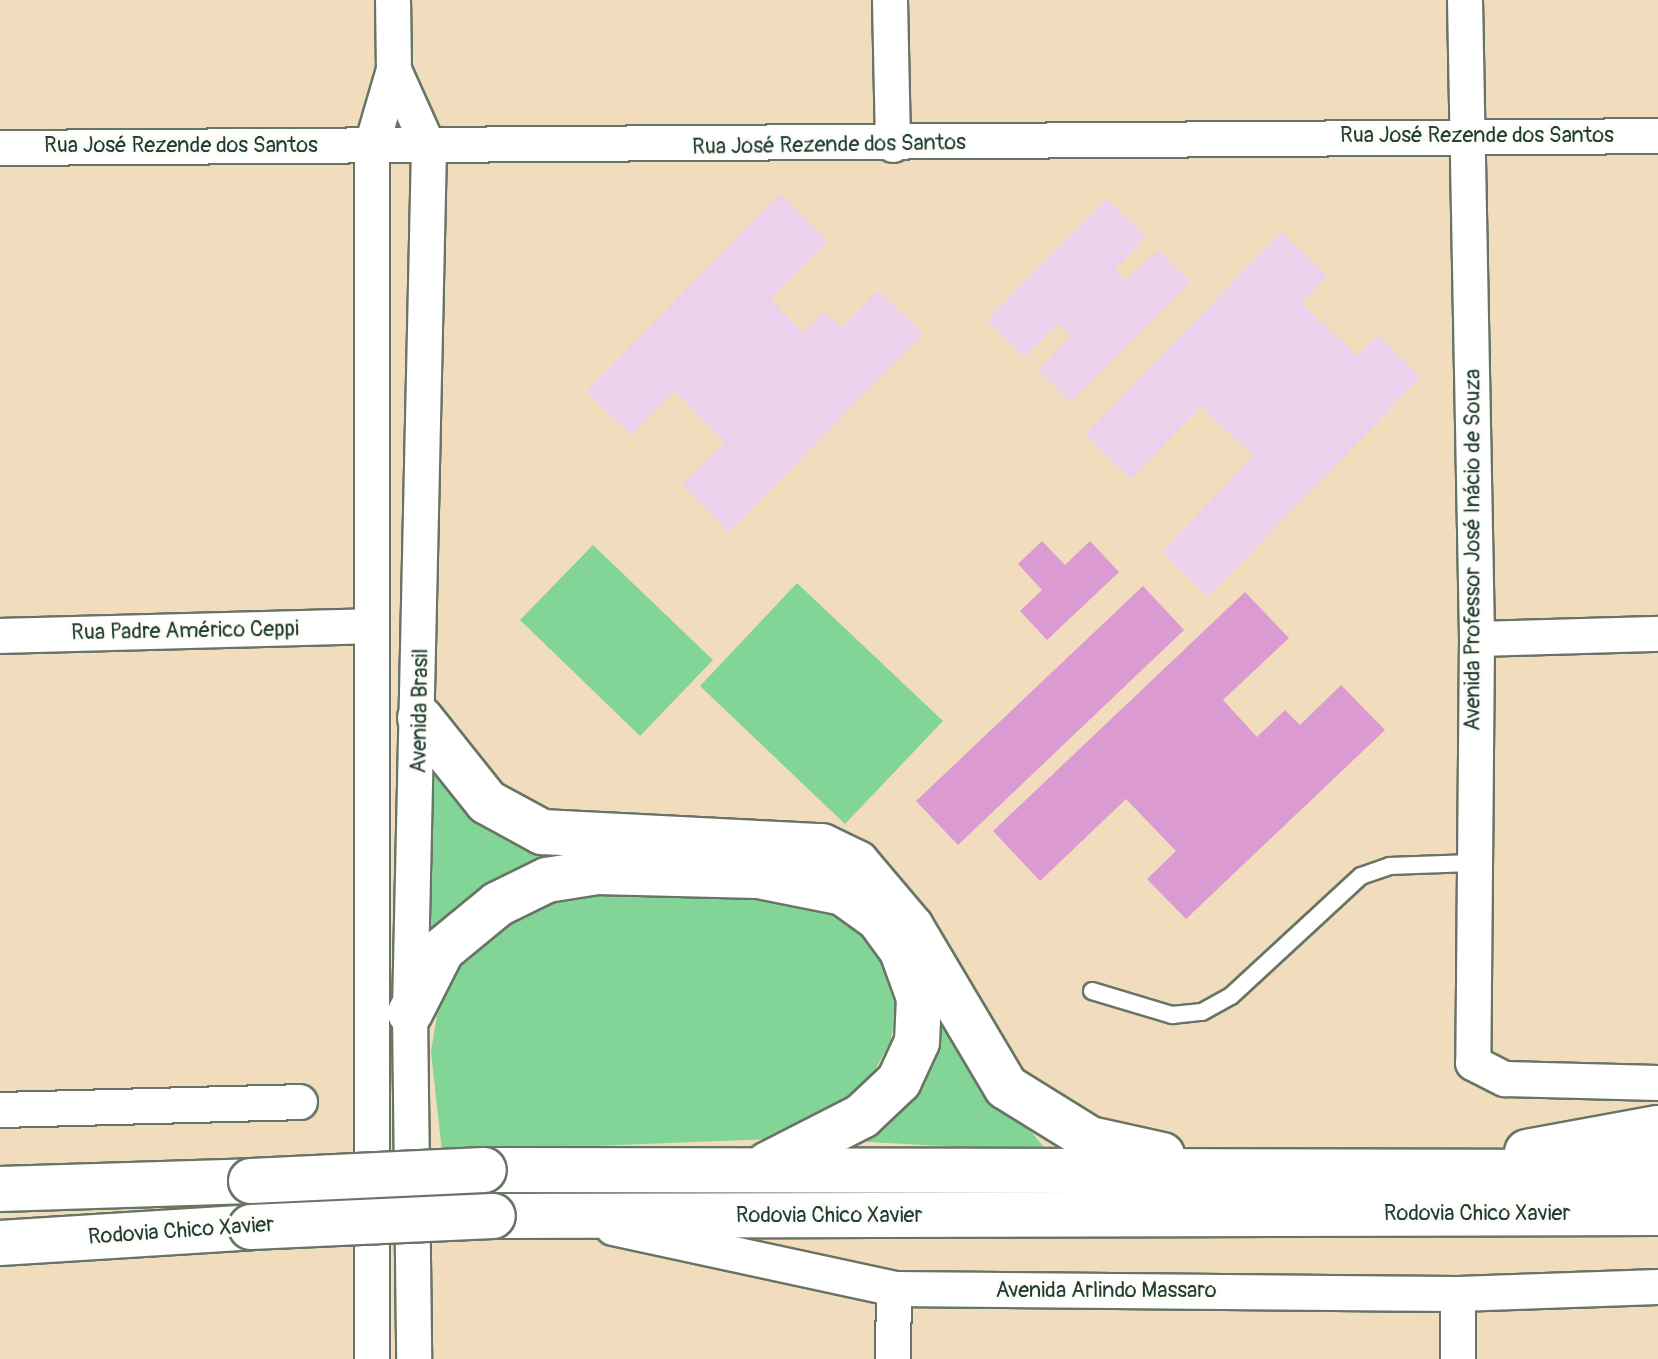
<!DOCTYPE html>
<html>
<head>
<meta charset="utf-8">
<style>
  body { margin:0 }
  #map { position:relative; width:1658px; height:1359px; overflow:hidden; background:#f1ddbe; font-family:Pangolin,sans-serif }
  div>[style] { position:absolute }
  .built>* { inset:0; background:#ebd1eb }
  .green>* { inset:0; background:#83d597 }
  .building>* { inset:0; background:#db9ad2 }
  .roads { filter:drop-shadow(2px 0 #687564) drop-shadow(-2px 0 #687564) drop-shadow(0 2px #687564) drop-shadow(0 -2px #687564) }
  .lane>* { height:16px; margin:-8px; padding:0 8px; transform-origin:8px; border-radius:8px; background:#fff }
  .street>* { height:34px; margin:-17px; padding:0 17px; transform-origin:17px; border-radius:17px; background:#fff }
  .highway>* { height:44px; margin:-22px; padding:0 22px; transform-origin:22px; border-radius:22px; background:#fff }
  .bridges { filter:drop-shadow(2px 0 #687564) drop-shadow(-2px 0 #687564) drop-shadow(0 2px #687564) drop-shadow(0 -2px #687564) }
  .highway-bridge>* { height:44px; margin:-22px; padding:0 22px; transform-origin:22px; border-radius:22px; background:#fff }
  span { translate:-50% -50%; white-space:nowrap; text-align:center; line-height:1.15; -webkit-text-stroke:6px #fdfcf7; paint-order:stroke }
  .street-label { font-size:22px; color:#1f3d34 }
</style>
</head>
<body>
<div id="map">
  <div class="built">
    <div style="clip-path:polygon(780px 194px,828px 242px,771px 299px,803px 332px,824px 312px,841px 328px,878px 290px,923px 334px,729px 532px,682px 485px,725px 442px,675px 391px,631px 435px,586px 391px)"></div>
    <div style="clip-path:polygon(1107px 199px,1146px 237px,1114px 270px,1126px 281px,1158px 250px,1190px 282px,1070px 402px,1038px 370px,1071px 336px,1059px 324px,1024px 357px,987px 320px)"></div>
    <div style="clip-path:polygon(1281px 232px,1327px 276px,1302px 303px,1357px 356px,1378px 335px,1421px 377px,1208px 597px,1162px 552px,1253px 456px,1201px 406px,1131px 479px,1085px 435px)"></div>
  </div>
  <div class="green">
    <div style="clip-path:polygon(593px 545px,713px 660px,640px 736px,520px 620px)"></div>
    <div style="clip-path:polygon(797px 583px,943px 721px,845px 824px,700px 686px)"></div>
    <div style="clip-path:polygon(431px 754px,512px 832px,547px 843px,759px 848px,821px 859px,847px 873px,916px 943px,980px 1070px,1048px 1152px,851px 1141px,905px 1090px,938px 1030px,924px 978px,897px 932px,877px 909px,814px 871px,756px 859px,570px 857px,510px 880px,428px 946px)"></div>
    <div style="clip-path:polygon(752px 889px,836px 909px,865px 929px,898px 991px,891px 1040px,862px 1095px,773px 1139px,442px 1152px,431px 1052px,444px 971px,543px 895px)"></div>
  </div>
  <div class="building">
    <div style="clip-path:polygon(1042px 541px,1065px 565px,1090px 541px,1119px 572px,1047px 640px,1020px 611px,1042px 590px,1018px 564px)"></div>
    <div style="clip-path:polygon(1143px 586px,1184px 630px,958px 845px,916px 801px)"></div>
    <div style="clip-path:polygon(1245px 592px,1289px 638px,1223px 700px,1257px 737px,1285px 710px,1300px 725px,1341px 685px,1385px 730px,1186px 919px,1147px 879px,1176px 851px,1126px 799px,1040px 881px,993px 831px)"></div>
  </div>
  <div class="roads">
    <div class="lane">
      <div style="left:1092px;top:991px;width:84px;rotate:16.7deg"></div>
      <div style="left:1172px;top:1015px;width:30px;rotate:-6deg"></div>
      <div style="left:1202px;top:1012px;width:33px;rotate:-29deg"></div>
      <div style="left:1231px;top:996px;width:177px;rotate:-42.7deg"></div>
      <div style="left:1361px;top:876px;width:31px;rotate:-19deg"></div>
      <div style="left:1390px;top:866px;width:81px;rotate:-2.1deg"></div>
    </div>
    <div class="street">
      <div style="left:890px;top:0;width:145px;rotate:88.8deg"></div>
      <div style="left:1465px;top:0;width:639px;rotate:88.92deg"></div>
      <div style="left:1477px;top:639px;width:424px;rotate:90.5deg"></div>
      <div style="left:1473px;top:1063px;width:36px;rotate:27deg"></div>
      <div style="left:1505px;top:1079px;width:153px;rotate:1.5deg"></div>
      <div style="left:394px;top:70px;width:85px;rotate:65.8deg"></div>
      <div style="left:429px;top:148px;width:865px;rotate:91.26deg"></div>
      <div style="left:410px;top:1013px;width:346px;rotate:89.3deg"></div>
      <div style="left:0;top:148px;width:1658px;rotate:-0.41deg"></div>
      <div style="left:0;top:636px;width:371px;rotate:-1.5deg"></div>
      <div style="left:1477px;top:639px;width:181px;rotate:-1.6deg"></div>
      <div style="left:0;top:1110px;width:300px;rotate:-1.5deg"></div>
      <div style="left:613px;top:1228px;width:288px;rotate:12.2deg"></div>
      <div style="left:894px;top:1289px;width:564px;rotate:0.51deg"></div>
      <div style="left:1458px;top:1294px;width:200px;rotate:-2deg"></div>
      <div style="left:372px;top:1359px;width:1214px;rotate:-90deg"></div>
      <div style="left:372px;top:145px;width:78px;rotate:-73.7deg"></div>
      <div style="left:394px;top:70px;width:70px;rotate:-90.8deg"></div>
      <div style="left:893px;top:1359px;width:70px;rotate:-89.2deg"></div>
      <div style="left:1458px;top:1359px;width:65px;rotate:-90deg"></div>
    </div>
    <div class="highway">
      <div style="left:420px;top:718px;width:107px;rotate:51.4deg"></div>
      <div style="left:487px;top:802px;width:63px;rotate:28.6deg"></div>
      <div style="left:542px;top:832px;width:280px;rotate:2.9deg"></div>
      <div style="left:822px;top:846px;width:39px;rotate:26deg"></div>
      <div style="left:857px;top:863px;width:84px;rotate:49.8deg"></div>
      <div style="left:911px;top:927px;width:186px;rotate:59.3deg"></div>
      <div style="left:1006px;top:1087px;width:99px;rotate:31.8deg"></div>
      <div style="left:1090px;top:1139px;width:74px;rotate:12.5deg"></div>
      <div style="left:410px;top:1013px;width:71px;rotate:-63.1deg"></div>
      <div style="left:442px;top:950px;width:72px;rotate:-39.4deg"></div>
      <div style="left:498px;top:904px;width:55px;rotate:-26.1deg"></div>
      <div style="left:547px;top:880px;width:51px;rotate:-9.1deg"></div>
      <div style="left:597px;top:872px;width:161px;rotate:1.4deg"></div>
      <div style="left:758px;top:876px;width:87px;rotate:11.3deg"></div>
      <div style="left:843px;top:893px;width:44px;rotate:35.8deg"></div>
      <div style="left:879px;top:919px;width:39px;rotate:54deg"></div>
      <div style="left:902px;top:951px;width:50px;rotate:70.1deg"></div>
      <div style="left:919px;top:998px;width:44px;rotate:92.6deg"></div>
      <div style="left:917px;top:1042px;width:43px;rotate:114.8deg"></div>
      <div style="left:899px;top:1081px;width:51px;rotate:136.6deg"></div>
      <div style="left:862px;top:1116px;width:106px;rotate:152.9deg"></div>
      <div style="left:1527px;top:1152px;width:133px;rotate:-10.4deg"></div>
      <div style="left:484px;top:1170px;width:1174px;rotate:0.1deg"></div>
      <div style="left:0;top:1189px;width:251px;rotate:-1.8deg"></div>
      <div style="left:493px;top:1216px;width:1165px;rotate:-0.15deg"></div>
      <div style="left:0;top:1243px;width:252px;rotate:-3.6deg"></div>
    </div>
  </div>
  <div class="bridges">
    <div class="highway-bridge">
      <div style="left:251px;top:1181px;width:233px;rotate:-2.7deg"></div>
      <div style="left:251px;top:1227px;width:242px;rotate:-2.6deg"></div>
    </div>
  </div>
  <div class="street-label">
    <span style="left:1477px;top:136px">Rua José Rezende dos Santos</span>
    <span style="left:829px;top:145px;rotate:-1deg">Rua José Rezende dos Santos</span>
    <span style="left:181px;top:146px">Rua José Rezende dos Santos</span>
    <span style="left:1473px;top:550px;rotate:-90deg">Avenida Professor José Inácio de Souza</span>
    <span style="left:185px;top:631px;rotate:-1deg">Rua Padre Américo Ceppi</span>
    <span style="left:420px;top:711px;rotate:-89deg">Avenida Brasil</span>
    <span style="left:1477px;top:1214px">Rodovia Chico Xavier</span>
    <span style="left:829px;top:1216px">Rodovia Chico Xavier</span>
    <span style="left:181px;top:1231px;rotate:-4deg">Rodovia Chico Xavier</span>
    <span style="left:1106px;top:1291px">Avenida Arlindo Massaro</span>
  </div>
</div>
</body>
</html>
